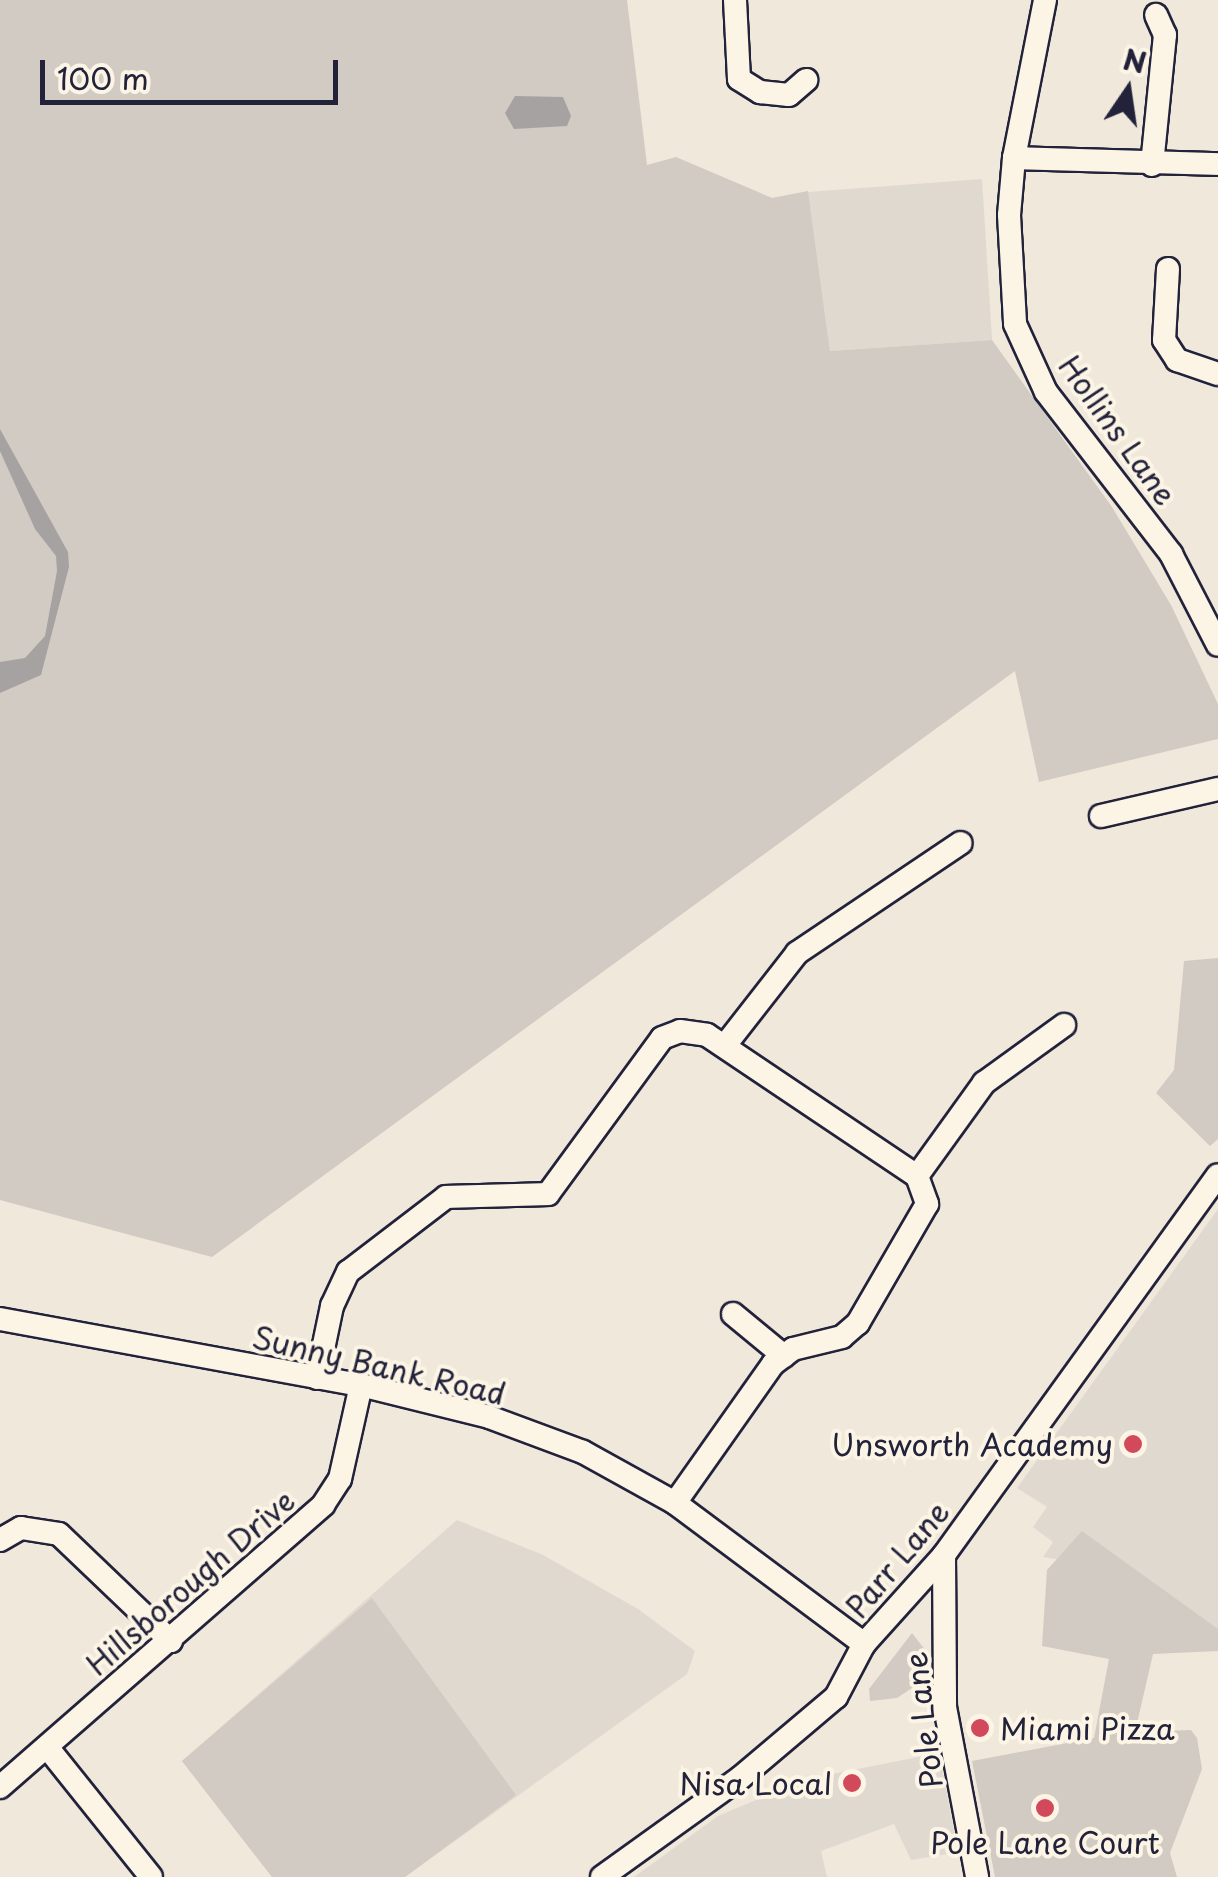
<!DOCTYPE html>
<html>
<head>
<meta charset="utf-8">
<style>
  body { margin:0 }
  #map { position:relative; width:1218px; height:1877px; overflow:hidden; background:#efe8db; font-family:"Playpen Sans",sans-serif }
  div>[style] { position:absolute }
  .built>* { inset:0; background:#e0d9cf }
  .green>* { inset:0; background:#d1cbc3 }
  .water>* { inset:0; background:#a6a2a2 }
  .roads { filter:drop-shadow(2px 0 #22223b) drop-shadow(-2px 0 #22223b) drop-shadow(0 2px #22223b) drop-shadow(0 -2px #22223b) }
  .minor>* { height:22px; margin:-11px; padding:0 11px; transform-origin:11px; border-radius:11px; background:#fcf5e5 }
  .dots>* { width:28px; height:28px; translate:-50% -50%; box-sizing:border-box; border:5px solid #fcf5e5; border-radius:50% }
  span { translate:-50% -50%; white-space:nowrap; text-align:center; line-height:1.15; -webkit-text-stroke:8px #fcf5e5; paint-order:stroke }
  .street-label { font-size:30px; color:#22223b }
  .poi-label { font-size:30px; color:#22223b }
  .right { translate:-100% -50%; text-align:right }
  .left { translate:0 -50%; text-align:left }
  .north { position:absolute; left:1078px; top:40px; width:100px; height:100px; -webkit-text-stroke:8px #fcf5e5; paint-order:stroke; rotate:13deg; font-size:28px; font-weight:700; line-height:40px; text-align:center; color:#22223b }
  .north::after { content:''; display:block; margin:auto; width:35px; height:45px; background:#22223b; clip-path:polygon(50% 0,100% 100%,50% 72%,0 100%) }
  .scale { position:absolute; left:40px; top:60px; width:298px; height:45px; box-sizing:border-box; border:5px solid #22223b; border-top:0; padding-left:12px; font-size:30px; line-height:35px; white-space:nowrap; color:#22223b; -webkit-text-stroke:8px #fcf5e5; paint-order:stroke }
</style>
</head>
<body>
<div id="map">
  <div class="built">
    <div style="clip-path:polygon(982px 179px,992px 340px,830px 351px,808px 192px)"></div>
    <div style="clip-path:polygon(1218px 1209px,1218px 1630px,1070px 1561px,1043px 1557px,1053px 1542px,1033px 1527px,1047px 1507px,1017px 1488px)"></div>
    <div style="clip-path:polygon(457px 1520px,543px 1555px,638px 1609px,695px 1651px,687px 1674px,405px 1877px,272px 1877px,182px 1761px)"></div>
    <div style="clip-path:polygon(939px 1753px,958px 1852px,911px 1860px,894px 1824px,821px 1851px,827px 1877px,634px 1877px,718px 1816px,756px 1800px,832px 1774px)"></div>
  </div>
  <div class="green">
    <div style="clip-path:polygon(0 0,627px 0,647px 165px,676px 157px,772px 198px,808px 191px,830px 351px,992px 340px,1112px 507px,1171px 605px,1218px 704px,1218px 739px,1039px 782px,1015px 671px,212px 1257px,0 1200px)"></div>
    <div style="clip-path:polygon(1218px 958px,1218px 1139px,1210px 1146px,1156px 1093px,1174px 1070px,1184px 961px)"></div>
    <div style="clip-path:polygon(1082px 1531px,1218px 1629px,1218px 1651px,1153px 1654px,1135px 1732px,1191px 1730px,1197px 1738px,1202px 1769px,1170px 1853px,1177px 1877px,995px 1877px,972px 1761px,1094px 1738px,1109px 1659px,1042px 1646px,1047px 1570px)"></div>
    <div style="clip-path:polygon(372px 1598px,516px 1795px,405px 1877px,272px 1877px,182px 1761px)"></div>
    <div style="clip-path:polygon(912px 1633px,926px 1651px,924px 1680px,897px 1698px,870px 1701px,869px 1689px)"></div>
  </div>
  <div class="water">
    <div style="clip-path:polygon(515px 96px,563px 97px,571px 116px,567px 126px,514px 129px,505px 113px)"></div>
    <div style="clip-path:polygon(0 429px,68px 552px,69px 567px,41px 675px,0 693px,0 662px,25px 658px,45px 636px,57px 571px,56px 556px,35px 529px,0 451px)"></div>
  </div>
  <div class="roads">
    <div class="minor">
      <div style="left:735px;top:0;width:79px;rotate:87.1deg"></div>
      <div style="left:739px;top:79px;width:25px;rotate:32deg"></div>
      <div style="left:760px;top:92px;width:29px;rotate:6deg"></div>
      <div style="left:789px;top:95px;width:23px;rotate:-41deg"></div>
      <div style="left:1045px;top:0;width:161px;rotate:101.1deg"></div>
      <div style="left:1014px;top:158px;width:57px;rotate:95deg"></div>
      <div style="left:1009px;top:215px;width:109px;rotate:86.8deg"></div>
      <div style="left:1015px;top:324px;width:75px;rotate:65.5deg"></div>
      <div style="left:1046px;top:392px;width:205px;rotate:52.3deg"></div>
      <div style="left:1171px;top:554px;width:102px;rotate:62.7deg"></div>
      <div style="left:1014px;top:158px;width:204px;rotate:1.7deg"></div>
      <div style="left:1152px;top:165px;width:131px;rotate:-84.3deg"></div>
      <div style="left:1165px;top:35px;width:22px;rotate:-114deg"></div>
      <div style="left:1168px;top:269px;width:71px;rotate:93.2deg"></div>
      <div style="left:1164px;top:340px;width:24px;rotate:57deg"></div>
      <div style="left:1177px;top:360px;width:43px;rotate:18.9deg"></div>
      <div style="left:1101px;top:816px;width:120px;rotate:-13deg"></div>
      <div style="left:726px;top:1044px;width:115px;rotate:-52deg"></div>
      <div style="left:797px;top:953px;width:197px;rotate:-33.9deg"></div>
      <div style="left:917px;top:1176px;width:115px;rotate:-54.2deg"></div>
      <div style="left:984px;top:1083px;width:99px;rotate:-35.9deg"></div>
      <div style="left:733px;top:1314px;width:66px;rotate:39.5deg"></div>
      <div style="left:0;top:1319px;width:367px;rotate:10.4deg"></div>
      <div style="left:361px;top:1385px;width:132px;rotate:14deg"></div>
      <div style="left:489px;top:1417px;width:100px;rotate:20.4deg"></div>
      <div style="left:583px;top:1452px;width:105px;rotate:29deg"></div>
      <div style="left:675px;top:1503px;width:236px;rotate:36.7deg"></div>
      <div style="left:317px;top:1378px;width:74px;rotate:-78.2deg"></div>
      <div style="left:332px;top:1306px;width:38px;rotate:-65deg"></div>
      <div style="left:348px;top:1272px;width:123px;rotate:-37.4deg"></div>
      <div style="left:446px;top:1197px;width:102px;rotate:-1.7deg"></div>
      <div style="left:548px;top:1194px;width:193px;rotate:-53.8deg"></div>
      <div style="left:662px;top:1038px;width:19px;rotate:-21deg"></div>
      <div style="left:680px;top:1031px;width:27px;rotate:8deg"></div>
      <div style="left:707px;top:1035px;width:253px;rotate:33.9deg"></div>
      <div style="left:917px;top:1176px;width:30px;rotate:70deg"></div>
      <div style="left:927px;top:1204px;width:138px;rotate:120.1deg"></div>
      <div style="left:858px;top:1323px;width:21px;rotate:139deg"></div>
      <div style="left:842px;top:1337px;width:50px;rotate:166.2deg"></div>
      <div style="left:793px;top:1349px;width:25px;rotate:143deg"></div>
      <div style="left:773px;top:1364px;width:170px;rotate:125.2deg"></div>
      <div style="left:0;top:1540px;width:24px;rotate:-30deg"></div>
      <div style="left:21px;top:1528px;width:38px;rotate:9deg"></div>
      <div style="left:59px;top:1534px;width:155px;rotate:43.7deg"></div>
      <div style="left:944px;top:1555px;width:152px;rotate:89.6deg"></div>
      <div style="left:945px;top:1707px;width:173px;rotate:79.3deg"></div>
      <div style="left:47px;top:1747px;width:166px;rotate:51.3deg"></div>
      <div style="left:0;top:1787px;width:429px;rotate:-41.1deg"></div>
      <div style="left:323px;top:1505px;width:31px;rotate:-57deg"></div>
      <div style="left:340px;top:1479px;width:96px;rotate:-77.4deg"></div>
      <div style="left:602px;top:1877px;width:170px;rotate:-35.7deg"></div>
      <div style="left:740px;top:1778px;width:126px;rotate:-40.2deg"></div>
      <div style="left:836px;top:1697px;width:60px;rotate:-62.2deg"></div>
      <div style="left:864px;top:1644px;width:120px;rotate:-48deg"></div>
      <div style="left:944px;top:1555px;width:468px;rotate:-54.2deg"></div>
    </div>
  </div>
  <div class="dots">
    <div style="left:1133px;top:1444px;background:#d1495b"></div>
    <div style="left:980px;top:1728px;background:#d1495b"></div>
    <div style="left:852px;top:1783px;background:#d1495b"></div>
    <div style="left:1045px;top:1808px;background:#d1495b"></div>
  </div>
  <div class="street-label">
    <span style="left:1118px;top:430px;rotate:54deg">Hollins Lane</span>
    <span style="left:379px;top:1365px;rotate:13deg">Sunny Bank Road</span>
    <span style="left:897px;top:1559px;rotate:-50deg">Parr Lane</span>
    <span style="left:190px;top:1582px;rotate:-41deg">Hillsborough Drive</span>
    <span style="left:923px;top:1720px;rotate:-97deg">Pole Lane</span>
  </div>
  <div class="poi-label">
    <span class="right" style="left:1113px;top:1444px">Unsworth Academy</span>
    <span class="left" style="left:1000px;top:1728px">Miami Pizza</span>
    <span class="right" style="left:832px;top:1783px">Nisa Local</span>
    <span style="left:1045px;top:1842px">Pole Lane Court</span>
  </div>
  <div class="north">N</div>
  <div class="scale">100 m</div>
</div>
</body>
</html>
